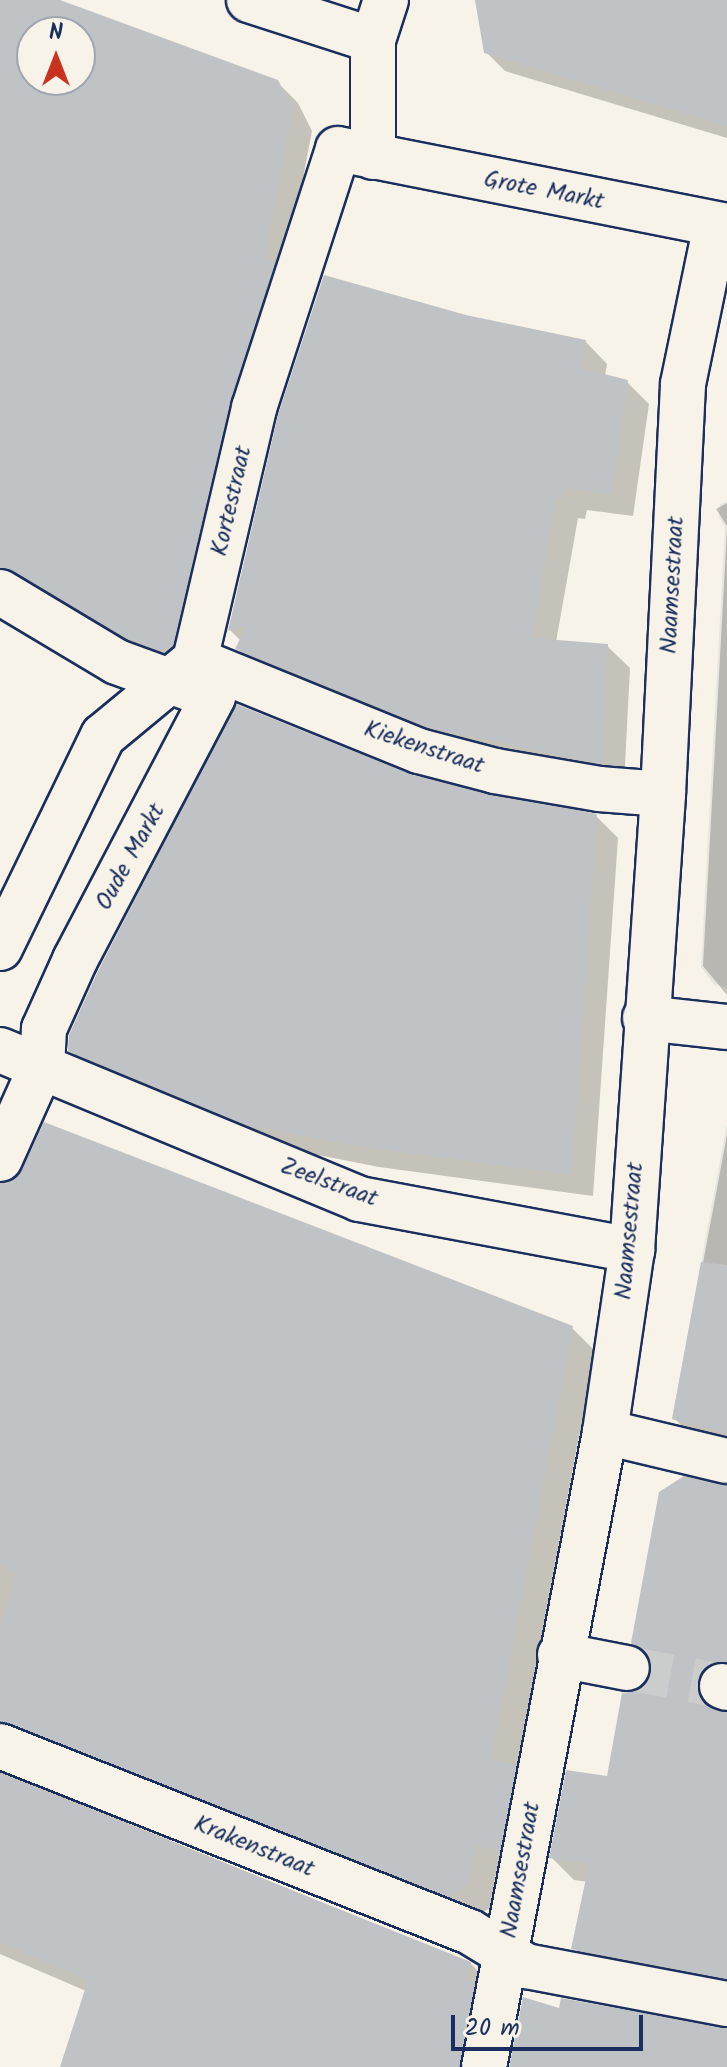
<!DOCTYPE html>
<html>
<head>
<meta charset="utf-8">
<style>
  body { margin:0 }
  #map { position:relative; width:727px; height:2067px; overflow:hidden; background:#f7f3e8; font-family:Kalam,sans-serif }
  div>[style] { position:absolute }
  .built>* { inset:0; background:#e6e5de }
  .shadow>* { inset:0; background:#0003 }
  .building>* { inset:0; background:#c0c3c5 }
  .street-tunnel>* { height:44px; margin-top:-22px; transform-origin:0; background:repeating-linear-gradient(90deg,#cbcccc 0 44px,transparent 0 66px) }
  .roads { filter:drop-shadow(2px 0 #1b2f5e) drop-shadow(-2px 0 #1b2f5e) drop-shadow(0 2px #1b2f5e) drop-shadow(0 -2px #1b2f5e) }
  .street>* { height:44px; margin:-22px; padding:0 22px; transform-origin:22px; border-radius:22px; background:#f7f3e8 }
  span { translate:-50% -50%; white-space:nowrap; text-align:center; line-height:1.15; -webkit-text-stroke:6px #f7f3e8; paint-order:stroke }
  .street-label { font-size:24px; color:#1b2f5e }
  .north { position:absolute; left:16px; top:16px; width:80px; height:80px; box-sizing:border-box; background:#f7f3e8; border:2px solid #9fa5b1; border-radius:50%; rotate:0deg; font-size:22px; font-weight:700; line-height:32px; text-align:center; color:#1b2f5e }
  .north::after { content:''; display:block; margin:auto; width:28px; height:36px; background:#c8321e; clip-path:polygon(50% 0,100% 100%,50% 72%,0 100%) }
  .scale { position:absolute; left:451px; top:2015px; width:192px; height:36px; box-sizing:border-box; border:4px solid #1b2f5e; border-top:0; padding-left:10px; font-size:24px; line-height:28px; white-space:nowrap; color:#1b2f5e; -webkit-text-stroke:6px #f7f3e8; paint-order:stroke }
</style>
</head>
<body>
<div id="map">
  <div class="built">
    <div style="clip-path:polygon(727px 501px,727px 987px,714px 985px,701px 967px,725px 527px,719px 517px,720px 504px)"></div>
    <div style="clip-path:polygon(727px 1123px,727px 1433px,672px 1419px)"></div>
  </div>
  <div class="shadow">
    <div style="clip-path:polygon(evenodd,0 0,53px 0,277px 82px,298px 103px,312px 131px,285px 273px,192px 666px,0 603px,0 0,32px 32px,80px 32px,80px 80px,32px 80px,32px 32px)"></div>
    <div style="clip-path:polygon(477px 0,727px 0,727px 138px,505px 71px,486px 52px)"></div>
    <div style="clip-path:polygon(465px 317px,585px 341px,607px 364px,605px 376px,627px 382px,649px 404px,633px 516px,587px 510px,585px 519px,578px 518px,556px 642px,607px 646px,630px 668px,624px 785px,451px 749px,260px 671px,238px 649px,241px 641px,230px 630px)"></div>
    <div style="clip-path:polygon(727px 503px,727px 526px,716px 509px)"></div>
    <div style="clip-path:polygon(727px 530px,727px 995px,703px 966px)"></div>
    <div style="clip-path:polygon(412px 777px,596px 816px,618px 838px,593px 1196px,379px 1167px,267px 1145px,92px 1073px,70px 1050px)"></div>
    <div style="clip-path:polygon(45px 1125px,572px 1328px,595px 1351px,517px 1767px,538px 1788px,522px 1872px,497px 1868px,490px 1908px,472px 1918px,0 1759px,0 1182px,17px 1181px)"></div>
    <div style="clip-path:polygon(727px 1135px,727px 1449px,697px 1441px,674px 1418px)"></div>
    <div style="clip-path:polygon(727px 1486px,727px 1693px,719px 1712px,727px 1714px,727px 1996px,596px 1971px,574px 1948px,588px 1882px,574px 1880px,551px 1857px,608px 1778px,637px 1693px,653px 1674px,652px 1662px,634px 1643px)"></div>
    <div style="clip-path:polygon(0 1771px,470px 1963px,493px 1986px,485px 2067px,62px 2067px,86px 1991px,0 1954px)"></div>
  </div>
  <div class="building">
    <div style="clip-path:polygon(evenodd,0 0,60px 0,278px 80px,293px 109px,264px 258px,275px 261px,230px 402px,173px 646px,158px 650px,128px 639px,0 567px,0 0,32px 32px,80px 32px,80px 80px,32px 80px,32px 32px)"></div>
    <div style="clip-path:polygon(475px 0,727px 0,727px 126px,484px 53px)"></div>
    <div style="clip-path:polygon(324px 275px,466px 315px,586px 340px,581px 368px,628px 380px,612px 495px,565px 488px,563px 498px,556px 497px,532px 638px,608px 644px,602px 764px,427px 727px,235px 649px,247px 625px,228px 631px,278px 415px)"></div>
    <div style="clip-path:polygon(236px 704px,413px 775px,597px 814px,572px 1175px,355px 1146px,243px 1124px,68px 1051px,69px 1035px,98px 971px)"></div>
    <div style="clip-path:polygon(44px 1122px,573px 1326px,491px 1760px,516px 1764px,500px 1850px,475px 1846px,468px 1885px,448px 1896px,0 1722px,0 1629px,17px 1573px,0 1564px,0 1184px,22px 1170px)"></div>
    <div style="clip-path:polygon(701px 1262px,727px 1265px,727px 1433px,672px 1419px)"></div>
    <div style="clip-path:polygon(684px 1476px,727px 1485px,727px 1662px,706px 1667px,697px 1689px,703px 1702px,727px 1712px,727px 1979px,571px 1949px,589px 1864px,549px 1858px,566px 1770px,607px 1776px,622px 1693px,636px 1691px,651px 1674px,650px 1659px,631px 1643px,659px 1492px)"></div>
    <div style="clip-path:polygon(0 1773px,471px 1962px,467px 1980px,475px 1983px,460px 2067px,60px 2067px,88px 1980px,0 1942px)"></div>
    <div style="clip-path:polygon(523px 1997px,559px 2008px,561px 1998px,727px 2028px,727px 2067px,509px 2067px)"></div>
  </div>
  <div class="street-tunnel">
    <div style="left:627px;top:1668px;width:97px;rotate:10.7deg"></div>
  </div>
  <div class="roads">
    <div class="street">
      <div style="left:249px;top:0;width:130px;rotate:17.9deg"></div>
      <div style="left:373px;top:157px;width:117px;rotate:-90deg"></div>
      <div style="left:373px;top:40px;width:42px;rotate:-72deg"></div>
      <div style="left:0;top:592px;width:136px;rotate:30.9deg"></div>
      <div style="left:117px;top:662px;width:102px;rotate:20deg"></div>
      <div style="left:213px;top:697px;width:297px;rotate:117.7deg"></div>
      <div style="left:75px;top:960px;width:76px;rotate:114.2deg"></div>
      <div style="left:44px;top:1029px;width:36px;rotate:93deg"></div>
      <div style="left:42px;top:1065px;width:103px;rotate:114.1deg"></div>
      <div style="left:195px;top:660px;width:242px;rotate:22.1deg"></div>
      <div style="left:419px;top:751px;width:79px;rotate:14.7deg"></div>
      <div style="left:495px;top:771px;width:106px;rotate:9.8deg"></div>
      <div style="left:599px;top:789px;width:64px;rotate:4.5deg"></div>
      <div style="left:0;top:948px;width:236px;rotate:-64.1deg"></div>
      <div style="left:103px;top:736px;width:119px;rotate:-39.6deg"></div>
      <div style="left:195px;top:660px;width:259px;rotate:-76.8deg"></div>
      <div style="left:254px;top:408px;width:272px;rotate:-72deg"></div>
      <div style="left:338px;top:149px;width:397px;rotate:11.2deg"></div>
      <div style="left:645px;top:1018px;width:82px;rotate:6.3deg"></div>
      <div style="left:0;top:1050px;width:389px;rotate:22.5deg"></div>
      <div style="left:359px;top:1199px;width:278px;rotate:10.6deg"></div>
      <div style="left:605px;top:1432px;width:125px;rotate:13.4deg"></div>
      <div style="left:560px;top:1655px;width:68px;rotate:11deg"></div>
      <div style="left:722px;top:1686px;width:5px;rotate:22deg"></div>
      <div style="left:0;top:1746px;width:505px;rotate:21.59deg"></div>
      <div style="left:470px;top:1932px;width:66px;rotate:31.3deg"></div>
      <div style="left:526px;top:1966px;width:205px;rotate:10.7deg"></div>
      <div style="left:484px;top:2067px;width:646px;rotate:-79.21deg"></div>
      <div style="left:605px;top:1432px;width:184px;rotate:-81.6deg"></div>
      <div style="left:632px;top:1250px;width:457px;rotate:-86.1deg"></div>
      <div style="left:663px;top:794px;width:410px;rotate:-87.2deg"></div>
      <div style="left:683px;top:384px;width:162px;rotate:-78.3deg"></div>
    </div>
  </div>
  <div class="street-label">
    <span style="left:544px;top:191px;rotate:11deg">Grote Markt</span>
    <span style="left:232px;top:501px;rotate:-77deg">Kortestraat</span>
    <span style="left:673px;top:585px;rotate:-87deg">Naamsestraat</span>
    <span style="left:424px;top:748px;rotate:18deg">Kiekenstraat</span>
    <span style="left:131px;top:857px;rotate:-61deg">Oude Markt</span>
    <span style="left:329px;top:1183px;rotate:20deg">Zeelstraat</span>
    <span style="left:630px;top:1231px;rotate:-85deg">Naamsestraat</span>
    <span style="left:254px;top:1847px;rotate:22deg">Krakenstraat</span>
    <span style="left:521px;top:1870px;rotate:-80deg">Naamsestraat</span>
  </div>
  <div class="north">N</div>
  <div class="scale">20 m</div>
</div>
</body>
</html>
